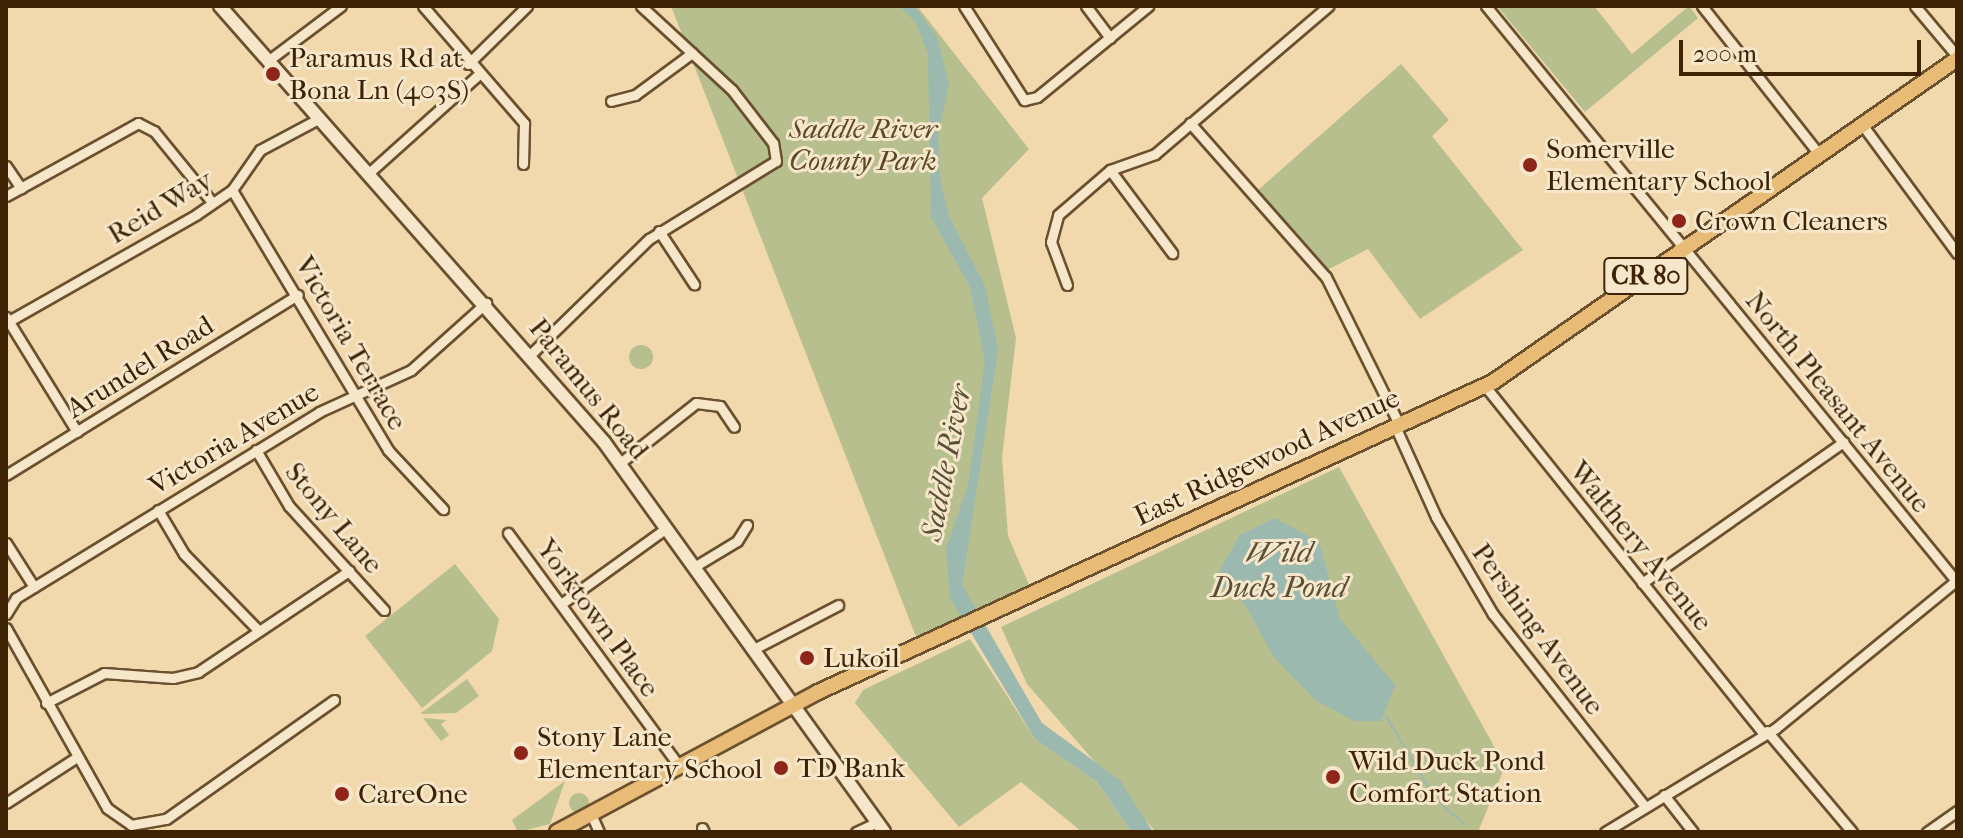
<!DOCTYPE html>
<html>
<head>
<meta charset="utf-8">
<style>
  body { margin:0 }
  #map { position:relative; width:1963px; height:838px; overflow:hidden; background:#f1d8ad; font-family:"IM FELL French Canon",serif }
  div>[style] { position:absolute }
  .green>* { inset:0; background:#b6bf8d }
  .round { border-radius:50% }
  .water>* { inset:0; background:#9bb9ae }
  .stream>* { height:2px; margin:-1px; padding:0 1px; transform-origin:1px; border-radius:1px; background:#9bb9ae }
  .roads { filter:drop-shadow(2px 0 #6a502e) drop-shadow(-2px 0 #6a502e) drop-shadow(0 2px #6a502e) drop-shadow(0 -2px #6a502e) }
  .street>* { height:9px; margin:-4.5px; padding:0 4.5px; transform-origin:4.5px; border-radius:4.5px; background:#f6e6ca }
  .secondary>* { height:12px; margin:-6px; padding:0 6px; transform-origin:6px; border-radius:6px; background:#f6e6ca }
  .primary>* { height:14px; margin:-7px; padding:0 7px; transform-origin:7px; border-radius:7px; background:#e8bc76 }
  .dots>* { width:22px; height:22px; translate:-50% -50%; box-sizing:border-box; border:4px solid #f6e6ca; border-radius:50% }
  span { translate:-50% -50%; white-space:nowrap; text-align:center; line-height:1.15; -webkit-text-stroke:6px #f6e6ca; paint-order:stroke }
  .shield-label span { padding:2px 6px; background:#f6e6ca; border:2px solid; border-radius:6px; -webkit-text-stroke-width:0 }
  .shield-label { font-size:26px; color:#3d2204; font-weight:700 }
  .poi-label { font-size:28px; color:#3d2204 }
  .left { translate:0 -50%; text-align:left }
  .park-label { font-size:28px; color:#5b4926; font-style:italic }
  .street-label { font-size:28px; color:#3d2204 }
  .water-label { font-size:30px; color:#594f37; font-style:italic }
  .frame { position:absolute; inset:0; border:8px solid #3d2204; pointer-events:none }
  .scale { position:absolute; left:1679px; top:40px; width:242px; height:36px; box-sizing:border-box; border:4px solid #3d2204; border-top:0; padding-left:10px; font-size:24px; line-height:28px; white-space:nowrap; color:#3d2204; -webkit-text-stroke:6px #f6e6ca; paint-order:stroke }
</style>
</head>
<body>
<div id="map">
  <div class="green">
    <div style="clip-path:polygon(671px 6px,917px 6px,1029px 149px,982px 198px,1016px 338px,1002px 457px,1008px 536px,1033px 594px,920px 647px)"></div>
    <div style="clip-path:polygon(1497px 6px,1594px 6px,1632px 54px,1689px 6px,1698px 18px,1585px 112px)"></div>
    <div style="clip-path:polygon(1401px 64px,1449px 120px,1432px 136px,1523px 250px,1420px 319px,1368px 249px,1325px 271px,1257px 191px)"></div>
    <div class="round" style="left:629px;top:345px;width:24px;height:24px"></div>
    <div style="clip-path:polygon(1339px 467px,1505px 766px,1478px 832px,1156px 832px,1027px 684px,1001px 627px)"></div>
    <div style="clip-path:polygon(455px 564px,499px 619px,492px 651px,422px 708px,365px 636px)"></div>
    <div style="clip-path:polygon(970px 639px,1035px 739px,1097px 782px,1132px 832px,1082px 832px,1021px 782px,959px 827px,855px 703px,863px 690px)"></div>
    <div style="clip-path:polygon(467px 679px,479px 696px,456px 713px,420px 714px)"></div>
    <div style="clip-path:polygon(423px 718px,447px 720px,441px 724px,449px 735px,441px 741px)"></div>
    <div style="clip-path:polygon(565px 781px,550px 824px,518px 832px,512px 820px)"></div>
    <div class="round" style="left:569px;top:793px;width:20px;height:20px"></div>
  </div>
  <div class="water">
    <div style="clip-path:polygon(899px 6px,914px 6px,937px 37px,949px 84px,938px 135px,940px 178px,949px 216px,985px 286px,998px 350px,962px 585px,1042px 723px,1120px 780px,1153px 832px,1132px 832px,1097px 782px,1035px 739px,950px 598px,946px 549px,968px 486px,985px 361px,970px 287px,931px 217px,928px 55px,917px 24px)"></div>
    <div style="clip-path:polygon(1275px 518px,1319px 542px,1340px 619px,1395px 685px,1381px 721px,1355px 721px,1315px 700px,1274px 657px,1243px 601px,1220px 586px,1219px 571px,1240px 535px)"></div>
  </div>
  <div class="stream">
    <div style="left:1386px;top:716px;width:96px;rotate:59.1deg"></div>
    <div style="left:1435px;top:798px;width:40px;rotate:42deg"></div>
  </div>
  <div class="roads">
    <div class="street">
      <div style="left:423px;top:6px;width:155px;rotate:49.2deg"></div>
      <div style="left:524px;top:123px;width:41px;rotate:91.4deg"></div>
      <div style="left:964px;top:6px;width:112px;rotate:57.4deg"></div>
      <div style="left:1024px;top:100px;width:13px;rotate:-13deg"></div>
      <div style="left:1037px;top:97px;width:144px;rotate:-39.3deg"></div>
      <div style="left:1086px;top:6px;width:40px;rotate:53deg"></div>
      <div style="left:1486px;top:6px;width:744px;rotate:50.73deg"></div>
      <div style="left:1702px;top:6px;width:187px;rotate:51.7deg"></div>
      <div style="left:1915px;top:6px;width:65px;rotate:50deg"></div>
      <div style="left:269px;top:60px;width:90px;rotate:-36.9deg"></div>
      <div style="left:468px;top:64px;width:83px;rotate:-44.5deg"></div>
      <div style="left:611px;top:101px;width:25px;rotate:-14deg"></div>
      <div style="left:635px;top:95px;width:71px;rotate:-36.4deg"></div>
      <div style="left:1190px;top:123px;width:205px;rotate:48.6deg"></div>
      <div style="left:1326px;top:277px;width:164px;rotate:63.6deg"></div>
      <div style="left:1861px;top:123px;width:162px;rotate:53.6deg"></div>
      <div style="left:6px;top:166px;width:27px;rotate:56deg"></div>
      <div style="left:1110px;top:170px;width:104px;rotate:53.2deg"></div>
      <div style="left:371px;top:171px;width:144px;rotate:-41.9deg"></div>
      <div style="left:232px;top:190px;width:303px;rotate:59deg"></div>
      <div style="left:388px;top:450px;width:81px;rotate:47deg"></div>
      <div style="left:6px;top:196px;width:151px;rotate:-28.9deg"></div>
      <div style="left:138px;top:123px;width:18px;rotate:27deg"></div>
      <div style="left:154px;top:131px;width:90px;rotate:50.8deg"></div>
      <div style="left:659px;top:231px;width:64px;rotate:56.6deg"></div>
      <div style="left:1067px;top:285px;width:46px;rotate:-110.4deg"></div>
      <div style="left:1051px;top:242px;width:28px;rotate:-75deg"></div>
      <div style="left:1058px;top:215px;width:69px;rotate:-40.9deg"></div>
      <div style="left:1110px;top:170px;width:48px;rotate:-19.6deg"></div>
      <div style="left:1155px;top:154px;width:228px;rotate:-40.5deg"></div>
      <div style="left:6px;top:317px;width:135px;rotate:58.3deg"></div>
      <div style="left:9px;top:321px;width:216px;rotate:-29.6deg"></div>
      <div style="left:197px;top:214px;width:42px;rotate:-34.4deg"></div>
      <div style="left:232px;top:190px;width:49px;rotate:-55deg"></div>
      <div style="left:260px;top:150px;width:68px;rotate:-28.1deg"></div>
      <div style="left:531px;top:354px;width:165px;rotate:-44.3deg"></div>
      <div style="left:649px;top:239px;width:149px;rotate:-31.6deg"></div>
      <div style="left:776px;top:161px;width:18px;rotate:-99deg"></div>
      <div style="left:773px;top:143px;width:67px;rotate:-127.7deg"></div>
      <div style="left:732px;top:90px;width:124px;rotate:-137.3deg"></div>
      <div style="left:1485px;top:386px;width:445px;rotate:51.3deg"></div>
      <div style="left:1395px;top:426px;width:100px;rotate:65.7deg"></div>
      <div style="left:1436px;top:517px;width:113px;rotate:59.6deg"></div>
      <div style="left:1493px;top:614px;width:242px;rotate:51.7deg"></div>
      <div style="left:256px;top:450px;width:65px;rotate:59.5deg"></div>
      <div style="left:289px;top:506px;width:141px;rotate:47.6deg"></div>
      <div style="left:620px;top:463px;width:97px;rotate:-38.3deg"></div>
      <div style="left:696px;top:403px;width:24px;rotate:7deg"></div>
      <div style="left:720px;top:406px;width:25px;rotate:56deg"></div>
      <div style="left:6px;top:475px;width:343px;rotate:-31.7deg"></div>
      <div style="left:158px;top:510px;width:51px;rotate:59.4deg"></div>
      <div style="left:184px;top:554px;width:107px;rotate:45.8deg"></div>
      <div style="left:508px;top:533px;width:290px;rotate:53.7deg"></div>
      <div style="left:6px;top:543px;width:52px;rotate:57.5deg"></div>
      <div style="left:694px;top:567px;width:50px;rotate:-31.2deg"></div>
      <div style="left:737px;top:541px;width:19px;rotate:-58deg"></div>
      <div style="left:1642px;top:583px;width:246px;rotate:-35deg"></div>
      <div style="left:561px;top:604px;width:128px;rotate:-35.8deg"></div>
      <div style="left:6px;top:614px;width:19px;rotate:-58deg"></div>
      <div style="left:16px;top:598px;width:356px;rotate:-31.5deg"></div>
      <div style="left:319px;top:412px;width:101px;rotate:-24.5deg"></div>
      <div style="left:411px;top:370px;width:101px;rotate:-41.8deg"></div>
      <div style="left:6px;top:628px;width:206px;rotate:60.7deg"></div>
      <div style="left:107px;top:808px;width:29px;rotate:35deg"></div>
      <div style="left:131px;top:825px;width:36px;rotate:-10deg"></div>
      <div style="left:166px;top:819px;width:206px;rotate:-35.3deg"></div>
      <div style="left:754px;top:649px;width:95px;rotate:-27.6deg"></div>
      <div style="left:46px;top:703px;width:65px;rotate:-27.3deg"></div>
      <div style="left:104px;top:673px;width:69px;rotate:4.1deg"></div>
      <div style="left:173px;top:678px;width:26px;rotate:-13deg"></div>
      <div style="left:198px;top:672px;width:182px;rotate:-33.8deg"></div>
      <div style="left:1767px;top:731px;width:132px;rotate:49.9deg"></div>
      <div style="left:1664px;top:795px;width:47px;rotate:51.9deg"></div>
      <div style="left:6px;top:803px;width:85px;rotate:-32.9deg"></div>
      <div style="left:591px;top:814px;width:20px;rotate:66deg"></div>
      <div style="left:702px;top:828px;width:4px;rotate:63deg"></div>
      <div style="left:856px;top:832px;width:23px;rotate:-25deg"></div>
      <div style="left:1605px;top:832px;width:200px;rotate:-31.3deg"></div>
      <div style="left:1776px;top:728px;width:234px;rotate:-39.3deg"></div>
      <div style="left:1927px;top:832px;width:37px;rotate:-35deg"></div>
    </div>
    <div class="secondary">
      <div style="left:220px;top:6px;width:581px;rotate:48.63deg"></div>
      <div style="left:604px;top:442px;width:480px;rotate:54.3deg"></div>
    </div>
    <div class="primary">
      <div style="left:557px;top:832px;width:296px;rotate:-28.2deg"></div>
      <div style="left:818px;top:692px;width:743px;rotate:-24.67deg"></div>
      <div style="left:1493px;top:382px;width:565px;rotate:-34.84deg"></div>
    </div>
  </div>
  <div class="dots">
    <div style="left:273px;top:74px;background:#8f2418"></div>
    <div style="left:1530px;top:165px;background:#8f2418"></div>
    <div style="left:1679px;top:221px;background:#8f2418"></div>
    <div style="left:807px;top:658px;background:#8f2418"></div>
    <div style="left:521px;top:753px;background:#8f2418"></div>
    <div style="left:781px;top:768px;background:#8f2418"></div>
    <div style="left:1333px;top:777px;background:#8f2418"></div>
    <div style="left:342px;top:794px;background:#8f2418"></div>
  </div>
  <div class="shield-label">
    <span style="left:1646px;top:276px">CR 80</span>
  </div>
  <div class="poi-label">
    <span class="left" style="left:289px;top:74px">Paramus Rd at<br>Bona Ln (403S)</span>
    <span class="left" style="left:1546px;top:165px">Somerville<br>Elementary School</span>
    <span class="left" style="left:1695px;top:221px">Crown Cleaners</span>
    <span class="left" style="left:823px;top:658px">Lukoil</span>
    <span class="left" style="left:537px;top:753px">Stony Lane<br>Elementary School</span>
    <span class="left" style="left:1349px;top:777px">Wild Duck Pond<br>Comfort Station</span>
    <span class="left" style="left:797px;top:768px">TD Bank</span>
    <span class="left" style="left:358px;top:794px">CareOne</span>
  </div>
  <div class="park-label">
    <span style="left:863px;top:145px">Saddle River<br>County Park</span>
  </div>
  <div class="street-label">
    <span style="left:160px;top:207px;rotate:-31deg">Reid Way</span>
    <span style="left:351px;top:343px;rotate:60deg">Victoria Terrace</span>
    <span style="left:140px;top:367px;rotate:-32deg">Arundel Road</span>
    <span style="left:589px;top:389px;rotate:51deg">Paramus Road</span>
    <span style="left:1838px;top:402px;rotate:51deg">North Pleasant Avenue</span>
    <span style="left:234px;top:439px;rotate:-31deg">Victoria Avenue</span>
    <span style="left:1267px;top:457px;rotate:-25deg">East Ridgewood Avenue</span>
    <span style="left:334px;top:518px;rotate:50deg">Stony Lane</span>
    <span style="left:1641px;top:546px;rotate:51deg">Walthery Avenue</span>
    <span style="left:598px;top:618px;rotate:54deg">Yorktown Place</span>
    <span style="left:1538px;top:629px;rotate:54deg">Pershing Avenue</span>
  </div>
  <div class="water-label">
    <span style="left:947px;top:463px;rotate:-79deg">Saddle River</span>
    <span style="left:1279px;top:570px">Wild<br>Duck Pond</span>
  </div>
  <div class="frame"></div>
  <div class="scale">200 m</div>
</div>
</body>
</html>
